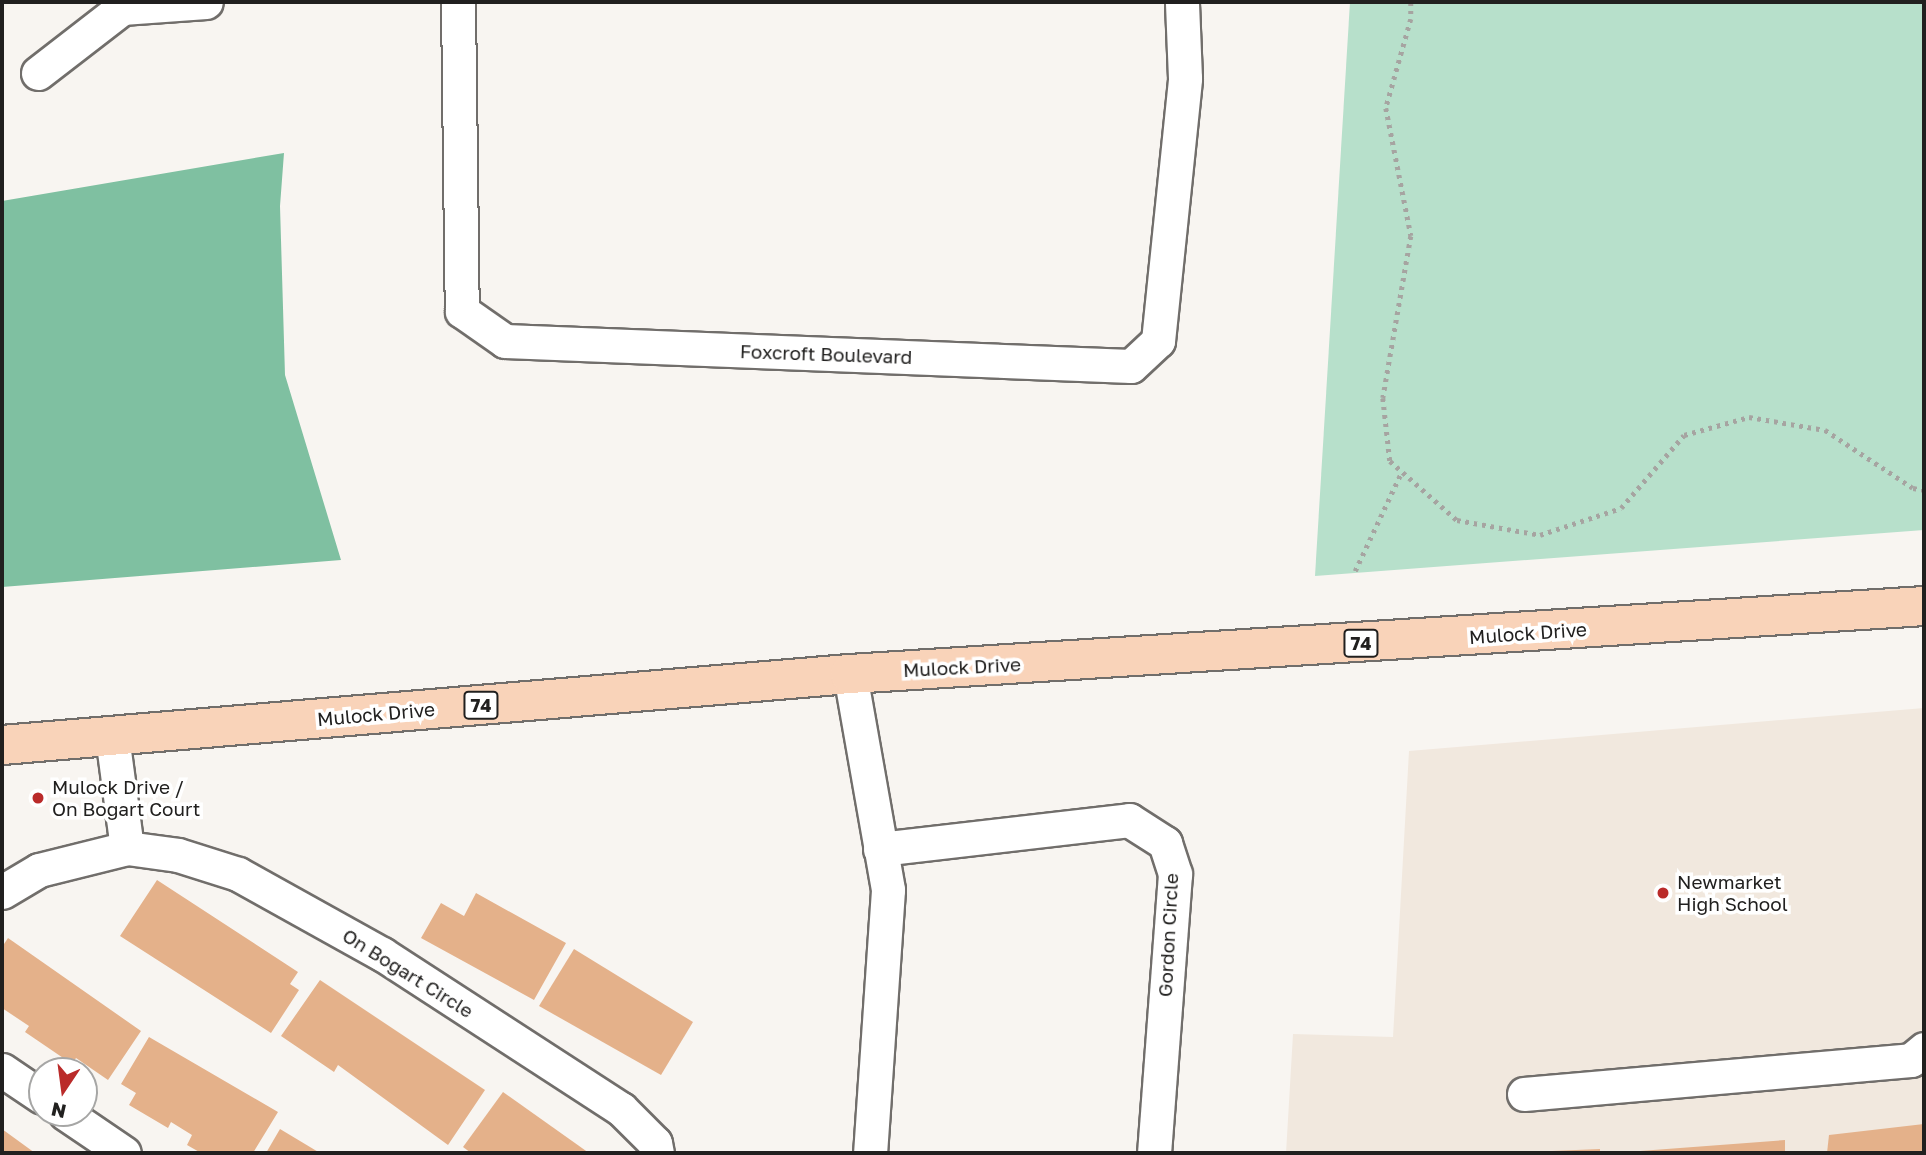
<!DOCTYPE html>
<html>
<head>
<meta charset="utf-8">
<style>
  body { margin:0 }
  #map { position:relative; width:1926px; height:1155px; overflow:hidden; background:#f8f5f1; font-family:"Golos Text",sans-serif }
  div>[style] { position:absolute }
  .built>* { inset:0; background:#f1e8de }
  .green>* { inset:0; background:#b7e0cb }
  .forest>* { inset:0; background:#7fc0a1 }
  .building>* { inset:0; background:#e4b18a }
  .path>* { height:4.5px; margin-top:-2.25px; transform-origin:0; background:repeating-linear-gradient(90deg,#a6a4a1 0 3.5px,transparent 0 8.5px) }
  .roads { filter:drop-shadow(2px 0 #716e6b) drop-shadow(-2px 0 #716e6b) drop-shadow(0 2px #716e6b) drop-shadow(0 -2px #716e6b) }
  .minor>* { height:33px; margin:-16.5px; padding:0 16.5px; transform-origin:16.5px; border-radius:16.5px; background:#fff }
  .major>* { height:38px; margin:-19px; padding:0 19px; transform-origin:19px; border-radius:19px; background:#f9d3b9 }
  .dots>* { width:19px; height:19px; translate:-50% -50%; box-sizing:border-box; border:4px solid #fff; border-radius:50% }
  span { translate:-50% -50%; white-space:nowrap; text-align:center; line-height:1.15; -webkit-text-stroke:7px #fff; paint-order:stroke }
  .shield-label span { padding:2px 5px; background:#fff; border:2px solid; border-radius:5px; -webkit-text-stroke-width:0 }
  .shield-label { font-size:18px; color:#21201f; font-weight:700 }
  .street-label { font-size:19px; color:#21201f }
  .poi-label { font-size:19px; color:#21201f }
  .left { translate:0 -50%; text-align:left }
  .frame { position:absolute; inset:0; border:4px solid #21201f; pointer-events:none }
  .north { position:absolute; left:28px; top:1057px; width:70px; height:70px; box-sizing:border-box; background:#fff; border:2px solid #a6a6a5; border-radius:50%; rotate:193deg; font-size:19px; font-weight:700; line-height:28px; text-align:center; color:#21201f }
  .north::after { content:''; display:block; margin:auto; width:24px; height:32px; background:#ba2b2a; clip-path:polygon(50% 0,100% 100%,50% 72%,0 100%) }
</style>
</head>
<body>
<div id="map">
  <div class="built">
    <div style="clip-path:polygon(1924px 708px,1924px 1153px,1286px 1153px,1293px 1034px,1393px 1037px,1409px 751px)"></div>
  </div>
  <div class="green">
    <div style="clip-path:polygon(1350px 2px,1924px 2px,1924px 530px,1315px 576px)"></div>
  </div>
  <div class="forest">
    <div style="clip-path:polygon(284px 153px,280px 206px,285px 375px,341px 560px,2px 587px,2px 201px)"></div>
  </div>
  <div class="building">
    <div style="clip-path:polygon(157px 880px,298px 972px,290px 984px,299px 990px,271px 1033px,120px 936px)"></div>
    <div style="clip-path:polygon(476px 893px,566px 943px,534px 1000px,421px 938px,441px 903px,464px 916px)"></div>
    <div style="clip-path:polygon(8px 938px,141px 1031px,108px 1080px,76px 1058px,72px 1064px,25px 1032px,29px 1026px,2px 1008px,2px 947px)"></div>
    <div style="clip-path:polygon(574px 949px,693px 1022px,661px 1075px,539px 1006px)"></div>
    <div style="clip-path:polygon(320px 980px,485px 1090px,448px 1145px,338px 1065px,334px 1072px,281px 1036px)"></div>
    <div style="clip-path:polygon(149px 1037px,278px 1112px,253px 1153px,201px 1153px,187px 1145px,192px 1135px,171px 1122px,168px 1128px,129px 1105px,136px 1093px,121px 1084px)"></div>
    <div style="clip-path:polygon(503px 1092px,589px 1153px,471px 1153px,463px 1147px)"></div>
    <div style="clip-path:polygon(1924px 1124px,1924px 1153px,1827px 1153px,1829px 1135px)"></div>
    <div style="clip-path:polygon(2px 1129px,35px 1153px,2px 1153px)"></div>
    <div style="clip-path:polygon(280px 1129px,320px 1153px,266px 1153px)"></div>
    <div style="clip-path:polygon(1785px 1140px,1785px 1153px,1640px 1153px,1640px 1151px)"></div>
    <div style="clip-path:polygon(1600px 1149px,1600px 1153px,1552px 1153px,1552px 1151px)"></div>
  </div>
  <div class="path">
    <div style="left:1411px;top:2px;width:17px;rotate:90deg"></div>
    <div style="left:1411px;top:19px;width:92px;rotate:105.7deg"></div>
    <div style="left:1386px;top:108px;width:130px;rotate:78.9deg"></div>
    <div style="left:1411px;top:236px;width:164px;rotate:99.8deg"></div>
    <div style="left:1383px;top:398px;width:63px;rotate:83.7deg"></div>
    <div style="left:1390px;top:461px;width:89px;rotate:41.4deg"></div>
    <div style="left:1457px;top:520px;width:84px;rotate:10.2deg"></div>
    <div style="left:1540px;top:535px;width:85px;rotate:-18.4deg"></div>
    <div style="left:1621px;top:508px;width:96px;rotate:-49.2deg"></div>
    <div style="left:1684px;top:435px;width:67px;rotate:-15.5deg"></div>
    <div style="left:1749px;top:417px;width:77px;rotate:9.7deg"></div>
    <div style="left:1825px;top:430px;width:105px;rotate:33.4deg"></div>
    <div style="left:1913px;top:488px;width:11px;rotate:10deg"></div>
    <div style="left:1355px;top:571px;width:110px;rotate:-64.8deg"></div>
  </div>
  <div class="roads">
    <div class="minor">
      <div style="left:458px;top:2px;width:309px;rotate:89.3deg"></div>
      <div style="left:462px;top:311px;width:52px;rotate:34.9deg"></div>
      <div style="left:505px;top:341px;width:626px;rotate:2.29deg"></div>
      <div style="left:1131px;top:366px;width:37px;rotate:-43deg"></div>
      <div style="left:1158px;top:341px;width:264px;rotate:-84.1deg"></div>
      <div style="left:1185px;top:78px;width:76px;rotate:-92.3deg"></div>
      <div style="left:38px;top:73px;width:106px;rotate:-37.7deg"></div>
      <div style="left:122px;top:8px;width:84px;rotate:-4.1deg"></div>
      <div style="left:850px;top:674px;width:219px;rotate:80deg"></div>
      <div style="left:888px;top:890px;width:264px;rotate:93.9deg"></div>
      <div style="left:112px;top:736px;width:113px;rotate:82.4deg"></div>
      <div style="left:880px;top:849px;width:251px;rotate:-6.6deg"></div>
      <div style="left:1129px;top:820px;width:43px;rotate:32.6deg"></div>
      <div style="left:1165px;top:843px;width:33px;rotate:72deg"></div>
      <div style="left:1175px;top:874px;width:280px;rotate:94.3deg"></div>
      <div style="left:2px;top:892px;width:43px;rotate:-30.7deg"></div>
      <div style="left:39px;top:870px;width:91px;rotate:-14deg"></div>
      <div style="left:127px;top:848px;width:51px;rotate:7.8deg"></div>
      <div style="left:178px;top:855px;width:63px;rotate:17.6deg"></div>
      <div style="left:238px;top:874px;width:165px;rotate:29.1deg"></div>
      <div style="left:382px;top:954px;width:285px;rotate:33deg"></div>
      <div style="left:621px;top:1109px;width:48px;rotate:45deg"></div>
      <div style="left:655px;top:1143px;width:10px;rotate:79deg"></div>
      <div style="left:2px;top:1070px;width:48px;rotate:34deg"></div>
      <div style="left:1524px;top:1094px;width:388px;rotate:-5deg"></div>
      <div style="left:1911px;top:1060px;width:17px;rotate:-40deg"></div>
      <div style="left:65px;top:1113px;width:71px;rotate:34.1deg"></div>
    </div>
    <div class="major">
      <div style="left:2px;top:745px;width:851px;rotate:-4.79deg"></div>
      <div style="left:850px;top:674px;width:1076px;rotate:-3.62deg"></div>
    </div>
  </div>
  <div class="dots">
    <div style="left:38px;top:798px;background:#ba2b2a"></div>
    <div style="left:1663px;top:893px;background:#ba2b2a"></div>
  </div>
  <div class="shield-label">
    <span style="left:1361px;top:643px">74</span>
    <span style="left:481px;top:705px">74</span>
  </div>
  <div class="street-label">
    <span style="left:826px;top:354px;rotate:2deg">Foxcroft Boulevard</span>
    <span style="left:1528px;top:633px;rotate:-4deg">Mulock Drive</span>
    <span style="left:962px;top:667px;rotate:-3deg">Mulock Drive</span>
    <span style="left:376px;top:714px;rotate:-5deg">Mulock Drive</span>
    <span style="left:1168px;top:935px;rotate:-87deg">Gordon Circle</span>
    <span style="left:408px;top:973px;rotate:32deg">On Bogart Circle</span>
  </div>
  <div class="poi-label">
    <span class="left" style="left:52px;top:798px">Mulock Drive /<br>On Bogart Court</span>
    <span class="left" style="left:1677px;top:893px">Newmarket<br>High School</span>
  </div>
  <div class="frame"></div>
  <div class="north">N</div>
</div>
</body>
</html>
